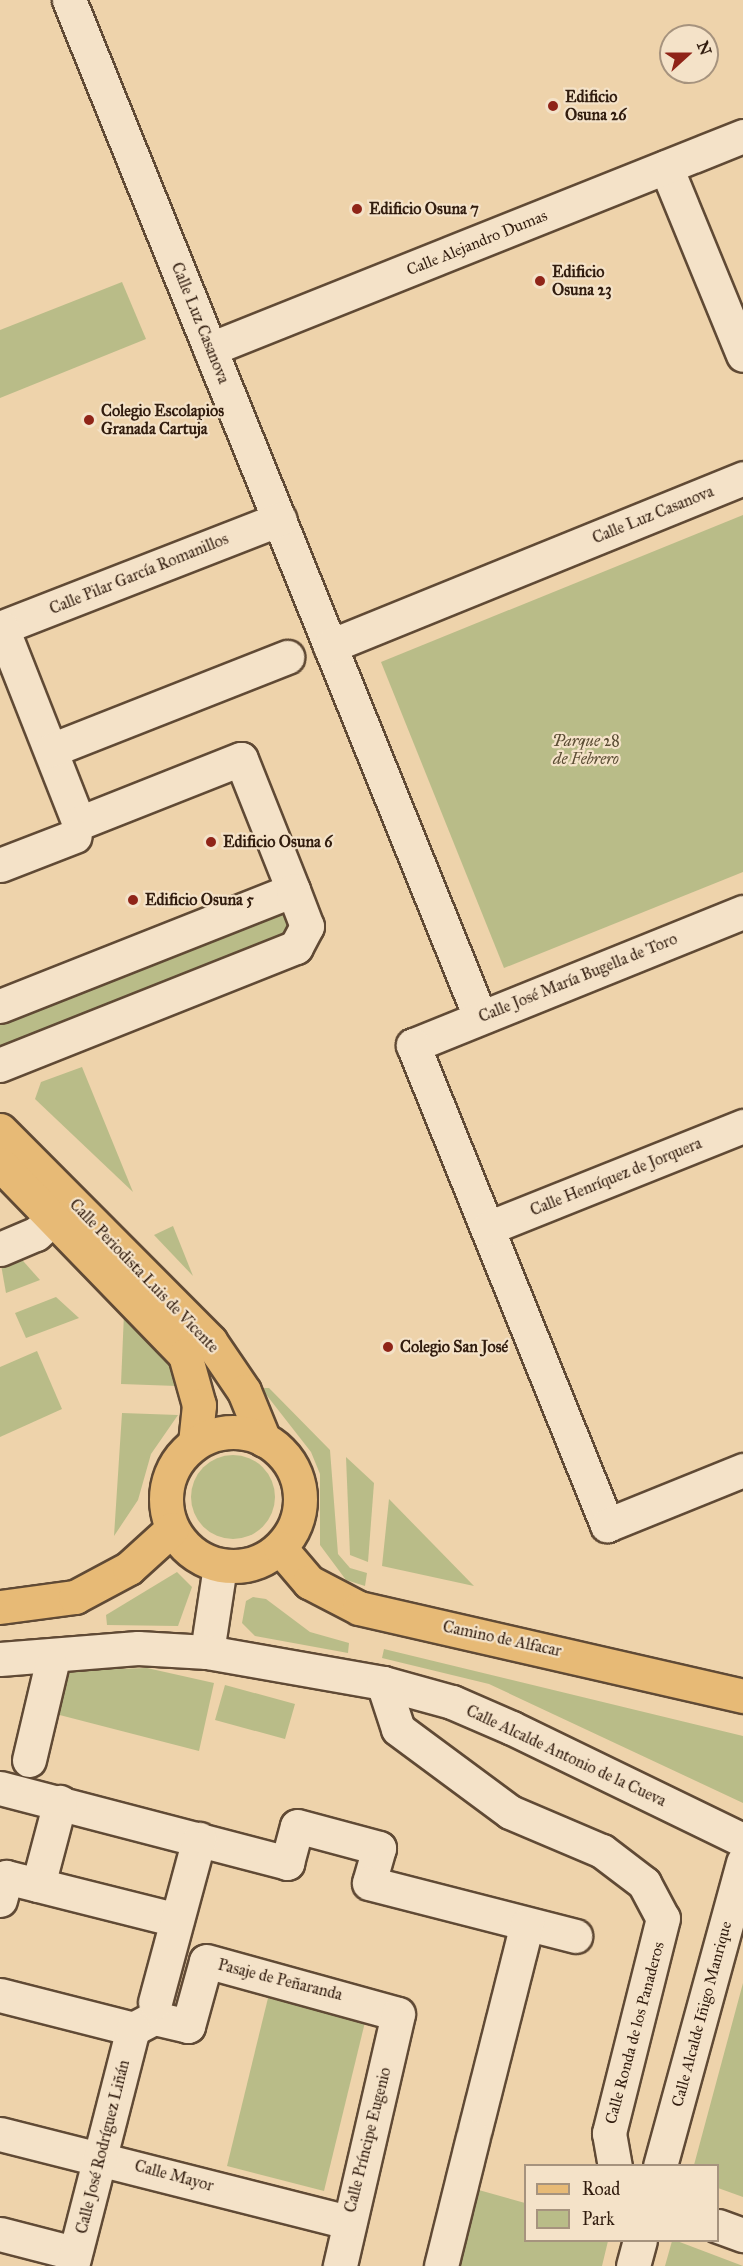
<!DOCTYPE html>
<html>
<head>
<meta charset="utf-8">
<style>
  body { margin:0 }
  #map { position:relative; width:743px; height:2266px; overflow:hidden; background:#eed3ab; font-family:"IM FELL Great Primer",serif }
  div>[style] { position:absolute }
  .green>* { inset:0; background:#b9bc88 }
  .round { border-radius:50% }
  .roads { filter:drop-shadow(2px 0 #604a35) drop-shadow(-2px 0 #604a35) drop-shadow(0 2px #604a35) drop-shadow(0 -2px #604a35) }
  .minor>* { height:33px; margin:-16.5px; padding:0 16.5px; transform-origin:16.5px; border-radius:16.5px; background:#f4e2c8 }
  .major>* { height:33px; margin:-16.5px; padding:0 16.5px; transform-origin:16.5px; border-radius:16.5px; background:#e7ba76 }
  .major>.ring { margin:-16.5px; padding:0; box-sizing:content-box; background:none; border:33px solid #e7ba76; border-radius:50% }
  .dots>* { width:16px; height:16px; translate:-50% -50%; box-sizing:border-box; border:3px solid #f4e2c8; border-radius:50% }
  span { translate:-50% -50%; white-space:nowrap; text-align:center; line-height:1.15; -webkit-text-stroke:4.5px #f4e2c8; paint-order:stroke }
  .poi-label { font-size:16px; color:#311c0e; font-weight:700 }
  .left { translate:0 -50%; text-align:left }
  .street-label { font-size:16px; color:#311c0e }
  .park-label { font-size:16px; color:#5a4c33; font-style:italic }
  .legend { position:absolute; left:524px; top:2164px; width:195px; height:78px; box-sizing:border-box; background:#f4e2c8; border:2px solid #a6937e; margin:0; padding:8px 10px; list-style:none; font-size:18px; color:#311c0e }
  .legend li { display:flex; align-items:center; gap:12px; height:30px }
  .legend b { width:30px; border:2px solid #a6937e }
  .north { position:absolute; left:659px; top:24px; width:60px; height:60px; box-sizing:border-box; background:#f4e2c8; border:2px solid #a6937e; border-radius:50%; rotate:69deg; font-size:16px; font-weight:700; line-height:24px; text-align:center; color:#311c0e }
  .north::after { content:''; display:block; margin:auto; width:21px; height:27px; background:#8f2418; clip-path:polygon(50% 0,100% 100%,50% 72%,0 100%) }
</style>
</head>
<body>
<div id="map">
  <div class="green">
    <div style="clip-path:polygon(122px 282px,146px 339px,0 398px,0 330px)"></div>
    <div style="clip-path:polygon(743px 515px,743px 872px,504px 968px,381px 662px)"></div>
    <div style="clip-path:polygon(280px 902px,300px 929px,0 1058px,0 1013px)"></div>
    <div style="clip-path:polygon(82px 1067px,133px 1192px,35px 1099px,41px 1082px)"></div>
    <div style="clip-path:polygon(173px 1226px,193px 1276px,154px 1235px)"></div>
    <div style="clip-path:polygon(16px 1253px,40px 1280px,6px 1293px,0 1259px)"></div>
    <div style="clip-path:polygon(56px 1297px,79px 1318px,26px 1338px,15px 1313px)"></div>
    <div style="clip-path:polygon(124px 1313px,169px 1360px,177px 1386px,121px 1384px)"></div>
    <div style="clip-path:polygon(37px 1351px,62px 1409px,0 1437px,0 1367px)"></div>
    <div style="clip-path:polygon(261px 1388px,269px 1388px,330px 1450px,338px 1554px,350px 1568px,367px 1573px,365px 1586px,346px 1580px,320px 1545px,320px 1474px,311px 1452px)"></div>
    <div style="clip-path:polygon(122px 1413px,178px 1415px,151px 1454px,138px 1500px,114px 1536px)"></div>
    <div class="round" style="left:191px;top:1455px;width:84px;height:84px"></div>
    <div style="clip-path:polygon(346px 1457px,374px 1483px,368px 1562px,350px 1555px)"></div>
    <div style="clip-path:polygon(389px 1499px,474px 1586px,382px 1566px)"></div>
    <div style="clip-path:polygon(177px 1572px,192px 1587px,178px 1626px,107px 1625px,106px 1615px)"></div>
    <div style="clip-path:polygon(253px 1597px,266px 1599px,310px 1632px,349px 1643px,348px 1653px,255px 1636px,242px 1623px,246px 1601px)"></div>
    <div style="clip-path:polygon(384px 1649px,743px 1736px,743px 1803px,489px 1684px,382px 1658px)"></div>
    <div style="clip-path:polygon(147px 1668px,214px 1683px,199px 1751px,48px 1712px,56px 1671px)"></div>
    <div style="clip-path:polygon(225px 1685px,295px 1704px,285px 1739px,215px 1720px)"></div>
    <div style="clip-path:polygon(743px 1983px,743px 2197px,718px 2188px,718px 2166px,694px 2165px)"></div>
    <div style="clip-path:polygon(268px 1998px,365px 2022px,324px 2191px,227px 2166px)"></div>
    <div style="clip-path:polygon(468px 2187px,525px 2203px,526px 2240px,608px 2241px,602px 2266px,448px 2266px)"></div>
    <div style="clip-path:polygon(672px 2241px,677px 2241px,743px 2266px,665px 2266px)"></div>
  </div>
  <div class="roads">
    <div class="minor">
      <div style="left:69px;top:0;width:1097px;rotate:67.99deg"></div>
      <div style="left:666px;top:167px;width:203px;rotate:67.7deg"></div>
      <div style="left:210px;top:349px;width:574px;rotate:-21.78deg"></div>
      <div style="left:0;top:628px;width:300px;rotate:-21.3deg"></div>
      <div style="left:2px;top:628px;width:210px;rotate:68.5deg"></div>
      <div style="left:79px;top:823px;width:174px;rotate:-21.6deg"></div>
      <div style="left:241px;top:759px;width:141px;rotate:68.3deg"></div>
      <div style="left:330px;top:646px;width:446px;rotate:-22.1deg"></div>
      <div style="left:51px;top:750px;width:254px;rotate:-21.5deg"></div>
      <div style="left:0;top:865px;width:80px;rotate:-21.1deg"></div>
      <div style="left:743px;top:912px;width:356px;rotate:158deg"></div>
      <div style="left:413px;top:1045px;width:518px;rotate:67.99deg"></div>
      <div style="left:607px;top:1525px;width:147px;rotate:-22deg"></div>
      <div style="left:0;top:1006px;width:315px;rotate:-21.6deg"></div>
      <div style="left:293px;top:890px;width:39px;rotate:69deg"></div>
      <div style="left:307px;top:926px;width:24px;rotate:118deg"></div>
      <div style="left:296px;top:947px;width:319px;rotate:158.3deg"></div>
      <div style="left:488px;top:1228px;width:275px;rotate:-21.8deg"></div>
      <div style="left:0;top:1249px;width:39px;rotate:-23deg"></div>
      <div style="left:36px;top:1234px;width:23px;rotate:-43deg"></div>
      <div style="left:207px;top:1652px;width:87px;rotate:-81.4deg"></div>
      <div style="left:0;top:1659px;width:138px;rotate:-4.6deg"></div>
      <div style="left:138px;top:1648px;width:69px;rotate:3.3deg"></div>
      <div style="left:207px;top:1652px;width:179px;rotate:10deg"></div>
      <div style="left:383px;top:1683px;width:72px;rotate:15.4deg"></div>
      <div style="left:452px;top:1702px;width:65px;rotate:23.4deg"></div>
      <div style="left:512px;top:1728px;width:257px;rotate:25.9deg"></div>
      <div style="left:383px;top:1683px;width:48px;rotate:71.9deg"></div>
      <div style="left:398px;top:1729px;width:139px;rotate:36.5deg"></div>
      <div style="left:510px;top:1812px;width:100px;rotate:23deg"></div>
      <div style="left:602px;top:1851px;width:53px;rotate:37.3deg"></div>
      <div style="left:644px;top:1883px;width:40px;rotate:62deg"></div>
      <div style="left:663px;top:1918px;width:222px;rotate:104.1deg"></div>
      <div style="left:609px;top:2133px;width:34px;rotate:80deg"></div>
      <div style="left:29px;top:1760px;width:96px;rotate:-76.7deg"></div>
      <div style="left:0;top:1788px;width:297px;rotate:14.6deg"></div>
      <div style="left:287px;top:1863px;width:38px;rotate:-75deg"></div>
      <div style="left:297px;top:1826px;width:85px;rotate:15deg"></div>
      <div style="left:379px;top:1848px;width:36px;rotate:106deg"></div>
      <div style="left:369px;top:1883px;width:213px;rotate:14.4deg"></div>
      <div style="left:38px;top:1885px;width:86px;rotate:-75.2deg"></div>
      <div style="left:0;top:1900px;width:24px;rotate:-75deg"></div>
      <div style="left:6px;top:1877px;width:176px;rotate:14.1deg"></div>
      <div style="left:0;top:1995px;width:137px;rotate:14.3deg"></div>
      <div style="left:133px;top:2029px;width:24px;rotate:-28deg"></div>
      <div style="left:154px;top:2018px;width:35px;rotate:13deg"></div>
      <div style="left:188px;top:2026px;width:67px;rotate:-74.5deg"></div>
      <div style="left:206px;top:1961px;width:199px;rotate:15.4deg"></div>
      <div style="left:398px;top:2014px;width:259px;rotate:103deg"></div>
      <div style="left:155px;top:2002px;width:169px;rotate:-74.9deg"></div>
      <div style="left:475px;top:2129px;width:211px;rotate:-75.8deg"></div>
      <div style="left:0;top:2134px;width:358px;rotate:14.2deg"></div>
      <div style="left:660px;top:2166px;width:315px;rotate:-74.7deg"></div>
      <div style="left:718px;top:2226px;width:27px;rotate:20deg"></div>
      <div style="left:0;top:2234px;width:64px;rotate:14.5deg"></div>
      <div style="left:72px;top:2266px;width:245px;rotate:-75.6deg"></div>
      <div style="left:441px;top:2266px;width:133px;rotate:-76.1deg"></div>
      <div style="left:633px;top:2266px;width:27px;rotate:-75deg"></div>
    </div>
    <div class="major">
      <div style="left:0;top:1130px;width:298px;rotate:45.1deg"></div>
      <div style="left:210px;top:1341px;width:60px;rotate:55.8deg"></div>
      <div style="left:244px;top:1391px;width:53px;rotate:67.8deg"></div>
      <div style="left:0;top:1164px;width:266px;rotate:45.9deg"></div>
      <div style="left:185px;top:1355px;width:52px;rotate:74.4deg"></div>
      <div style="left:199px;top:1405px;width:38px;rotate:96deg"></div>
      <div class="ring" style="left:166px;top:1432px;width:101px;height:101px"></div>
      <div style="left:280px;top:1548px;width:45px;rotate:49.5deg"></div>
      <div style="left:309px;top:1582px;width:56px;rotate:27.5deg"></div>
      <div style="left:359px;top:1608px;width:394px;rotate:12.9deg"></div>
      <div style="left:0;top:1607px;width:76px;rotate:-7.6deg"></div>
      <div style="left:75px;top:1597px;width:61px;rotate:-28.2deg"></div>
      <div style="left:129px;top:1568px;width:58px;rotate:-42.2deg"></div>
    </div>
  </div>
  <div class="dots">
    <div style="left:553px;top:106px;background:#8f2418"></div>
    <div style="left:357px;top:209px;background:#8f2418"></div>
    <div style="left:540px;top:281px;background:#8f2418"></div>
    <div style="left:89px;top:420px;background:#8f2418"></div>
    <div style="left:211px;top:842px;background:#8f2418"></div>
    <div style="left:133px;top:900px;background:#8f2418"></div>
    <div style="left:388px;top:1347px;background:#8f2418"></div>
  </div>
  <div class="poi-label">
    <span class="left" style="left:565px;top:106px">Edificio<br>Osuna 26</span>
    <span class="left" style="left:369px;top:209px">Edificio Osuna 7</span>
    <span class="left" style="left:552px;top:281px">Edificio<br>Osuna 23</span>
    <span class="left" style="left:101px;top:420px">Colegio Escolapios<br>Granada Cartuja</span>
    <span class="left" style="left:223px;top:842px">Edificio Osuna 6</span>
    <span class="left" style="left:145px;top:900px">Edificio Osuna 5</span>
    <span class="left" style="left:400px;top:1347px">Colegio San José</span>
  </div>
  <div class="street-label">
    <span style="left:477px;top:243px;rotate:-22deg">Calle Alejandro Dumas</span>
    <span style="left:200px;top:323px;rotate:68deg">Calle Luz Casanova</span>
    <span style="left:653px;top:515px;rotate:-22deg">Calle Luz Casanova</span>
    <span style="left:139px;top:574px;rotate:-22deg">Calle Pilar García Romanillos</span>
    <span style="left:578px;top:978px;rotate:-22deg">Calle José María Bugella de Toro</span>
    <span style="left:616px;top:1177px;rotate:-22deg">Calle Henríquez de Jorquera</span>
    <span style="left:144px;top:1276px;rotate:46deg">Calle Periodista Luis de Vicente</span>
    <span style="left:502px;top:1639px;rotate:12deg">Camino de Alfacar</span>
    <span style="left:566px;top:1756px;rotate:25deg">Calle Alcalde Antonio de la Cueva</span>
    <span style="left:280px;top:1980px;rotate:14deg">Pasaje de Peñaranda</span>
    <span style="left:702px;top:2014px;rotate:-75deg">Calle Alcalde Iñigo Manrique</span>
    <span style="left:635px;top:2033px;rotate:-75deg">Calle Ronda de los Panaderos</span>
    <span style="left:368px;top:2140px;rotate:-76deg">Calle Príncipe Eugenio</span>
    <span style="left:103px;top:2147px;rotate:-76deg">Calle José Rodríguez Liñán</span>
    <span style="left:174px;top:2176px;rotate:15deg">Calle Mayor</span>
  </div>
  <div class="park-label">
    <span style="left:586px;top:750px">Parque 28<br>de Febrero</span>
  </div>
  <ul class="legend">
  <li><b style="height:8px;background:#e7ba76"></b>Road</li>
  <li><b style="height:16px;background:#b9bc88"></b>Park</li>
  </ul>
  <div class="north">N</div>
</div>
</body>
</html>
